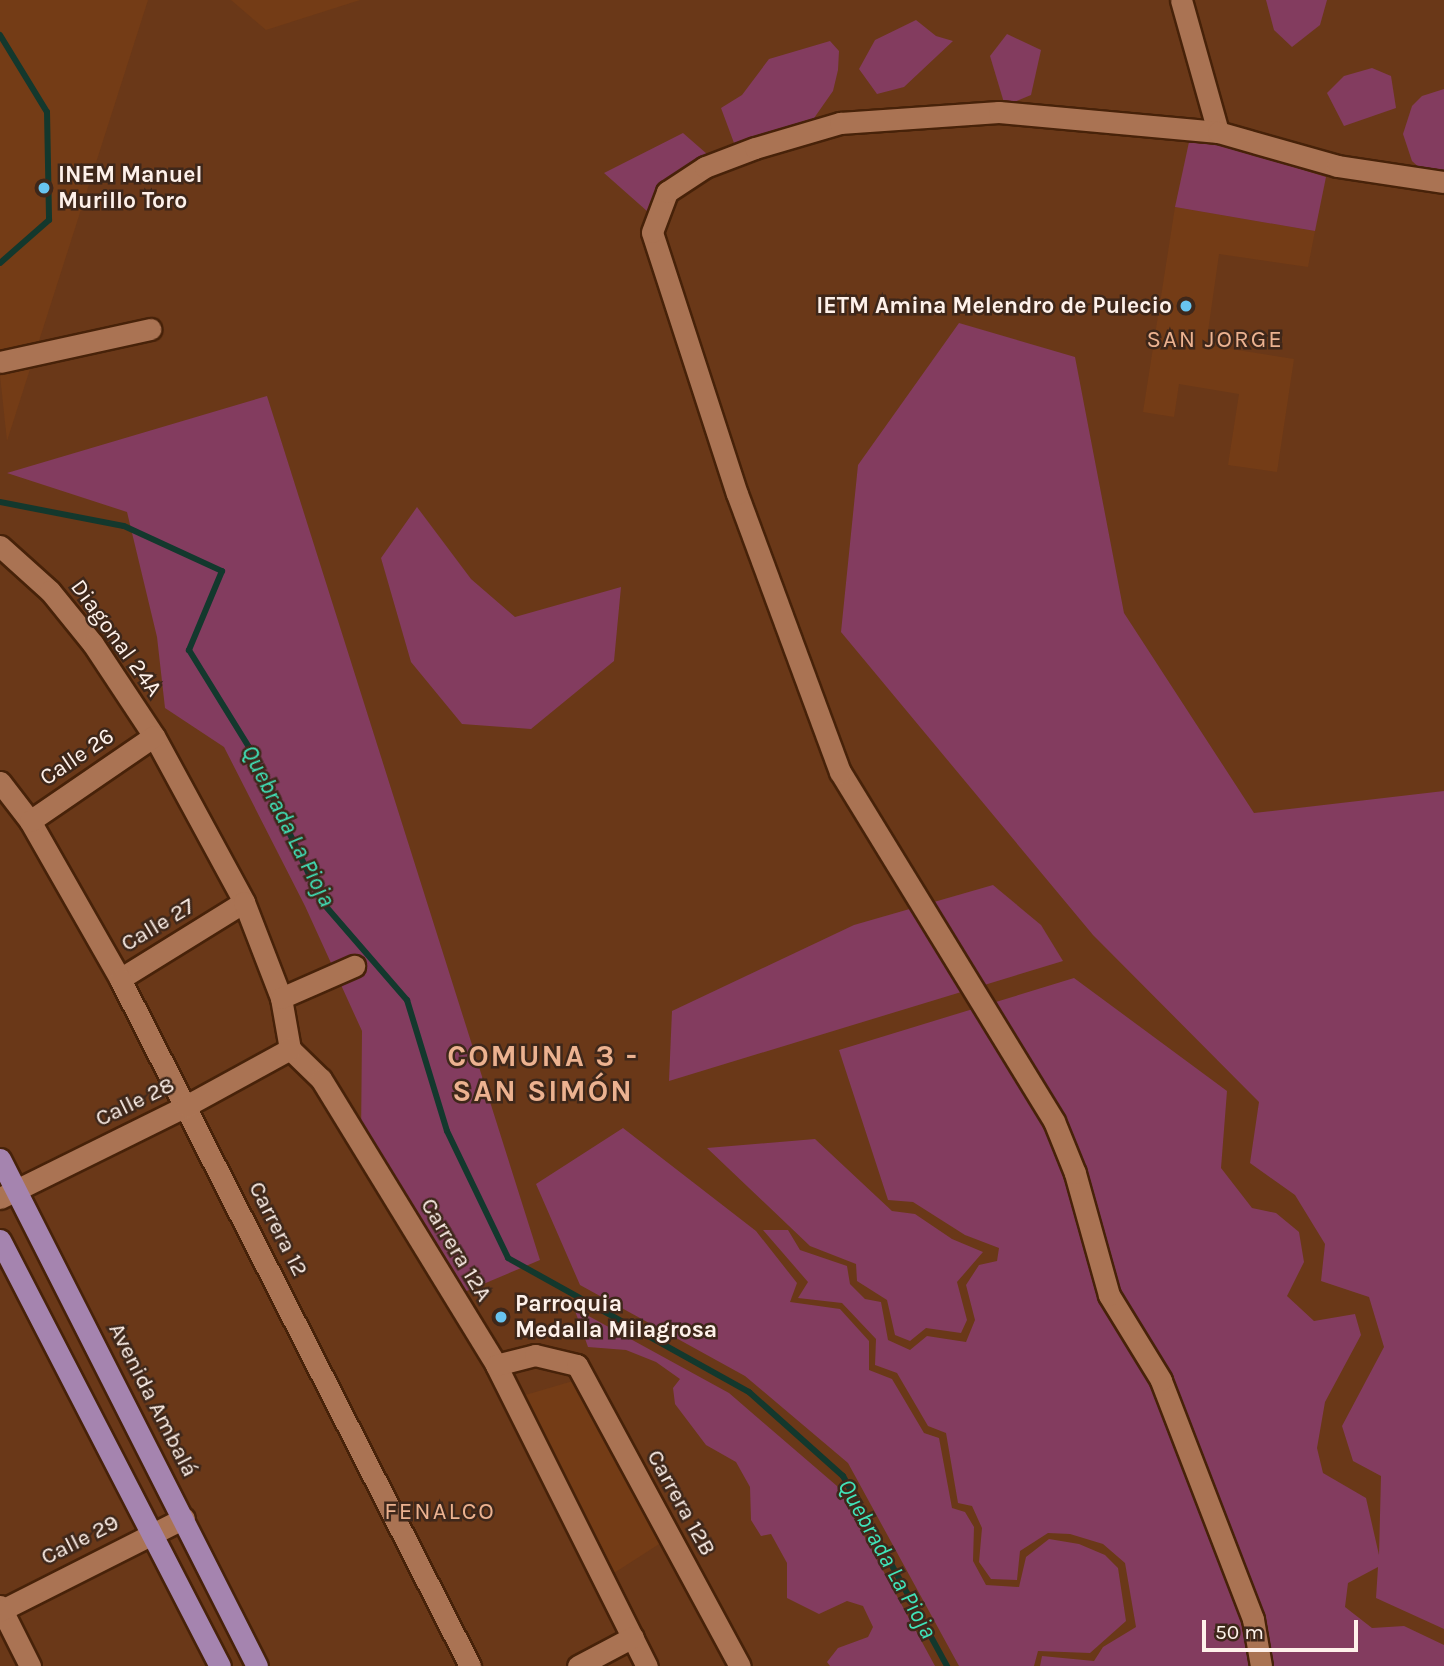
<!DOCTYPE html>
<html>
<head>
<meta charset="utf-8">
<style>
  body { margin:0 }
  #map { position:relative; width:1444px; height:1666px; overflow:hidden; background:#6a3818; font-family:Karla,sans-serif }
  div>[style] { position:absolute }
  .built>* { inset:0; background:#743c16 }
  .green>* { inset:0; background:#833c5f }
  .stream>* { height:6px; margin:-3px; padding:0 3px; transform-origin:3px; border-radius:3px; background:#13382d }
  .roads { filter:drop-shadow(2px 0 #472209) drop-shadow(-2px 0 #472209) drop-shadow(0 2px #472209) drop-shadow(0 -2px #472209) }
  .street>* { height:21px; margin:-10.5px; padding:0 10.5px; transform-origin:10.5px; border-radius:10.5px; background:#aa7353 }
  .primary>* { height:21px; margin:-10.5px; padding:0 10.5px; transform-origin:10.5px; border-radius:10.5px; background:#a584af }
  .dots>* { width:19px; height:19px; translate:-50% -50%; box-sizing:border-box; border:4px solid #3e271a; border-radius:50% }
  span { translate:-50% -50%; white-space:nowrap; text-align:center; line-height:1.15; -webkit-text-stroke:5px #3e271a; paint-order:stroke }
  .poi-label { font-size:23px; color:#fef1ea; font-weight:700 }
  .left { translate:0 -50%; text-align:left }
  .right { translate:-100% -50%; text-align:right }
  .street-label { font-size:23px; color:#fef1ea }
  .neighbourhood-label { font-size:24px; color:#ecb290; letter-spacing:2px }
  .water-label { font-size:24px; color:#40e3b9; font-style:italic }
  .district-label { font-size:30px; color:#ecb290; font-weight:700; letter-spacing:2px }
  .scale { position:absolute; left:1202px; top:1620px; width:156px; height:32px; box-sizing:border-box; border:4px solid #fef1ea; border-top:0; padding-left:9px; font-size:21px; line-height:24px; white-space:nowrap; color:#fef1ea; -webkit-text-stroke:5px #3e271a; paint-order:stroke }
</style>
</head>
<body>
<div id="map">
  <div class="built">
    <div style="clip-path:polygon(0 0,148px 0,7px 441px,0 375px)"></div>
    <div style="clip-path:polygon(231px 0,360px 0,266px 30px)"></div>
    <div style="clip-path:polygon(1175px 207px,1315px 231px,1308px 267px,1219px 254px,1206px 345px,1294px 359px,1277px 472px,1228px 465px,1239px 394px,1179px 384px,1174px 417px,1143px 412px)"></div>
    <div style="clip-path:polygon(573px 1381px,667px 1539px,614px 1573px,522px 1396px)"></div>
  </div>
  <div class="green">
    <div style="clip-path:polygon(1266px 0,1327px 0,1320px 25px,1292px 47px,1274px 30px)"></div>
    <div style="clip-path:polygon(916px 20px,936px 36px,953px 41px,904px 87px,877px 94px,859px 69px,875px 40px)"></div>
    <div style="clip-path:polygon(1007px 34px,1041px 50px,1031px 95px,1005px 106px,990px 56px)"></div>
    <div style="clip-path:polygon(830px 41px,839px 51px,838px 70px,833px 91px,812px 121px,780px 138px,753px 137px,734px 143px,721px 108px,742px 95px,769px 59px)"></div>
    <div style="clip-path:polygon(1372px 68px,1391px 76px,1396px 108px,1344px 126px,1327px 93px,1344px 76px)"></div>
    <div style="clip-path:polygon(1444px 89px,1444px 178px,1423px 171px,1412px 161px,1403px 134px,1412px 106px,1422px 96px)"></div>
    <div style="clip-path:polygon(683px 133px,707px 154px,682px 183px,665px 227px,604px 173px)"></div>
    <div style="clip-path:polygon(1189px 142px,1221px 144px,1326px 177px,1315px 231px,1175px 207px)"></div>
    <div style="clip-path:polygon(959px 323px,1075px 357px,1124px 613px,1254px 813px,1444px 791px,1444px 1629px,1376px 1598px,1378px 1567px,1348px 1583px,1345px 1607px,1372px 1628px,1404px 1626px,1444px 1645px,1444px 1666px,1040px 1666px,1042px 1656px,1094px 1661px,1103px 1647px,1136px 1627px,1125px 1563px,1103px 1544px,1070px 1534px,1048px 1533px,1020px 1551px,1017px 1580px,991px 1579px,979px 1562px,982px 1528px,972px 1506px,958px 1503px,946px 1433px,928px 1426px,897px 1373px,875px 1365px,876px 1339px,842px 1303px,798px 1298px,808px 1282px,763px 1230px,788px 1230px,800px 1250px,847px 1266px,850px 1284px,865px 1299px,881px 1302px,888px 1340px,910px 1350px,927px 1336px,966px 1342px,975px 1320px,966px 1285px,979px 1265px,997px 1261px,999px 1248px,965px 1235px,913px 1202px,888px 1200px,839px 1050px,1074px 978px,1227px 1091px,1221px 1168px,1252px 1208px,1276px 1213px,1299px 1232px,1304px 1262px,1287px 1296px,1314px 1321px,1355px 1314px,1361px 1335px,1325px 1402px,1317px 1448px,1323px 1473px,1366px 1498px,1379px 1555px,1381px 1476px,1353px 1461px,1342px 1426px,1384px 1347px,1369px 1297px,1321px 1281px,1325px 1244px,1295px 1195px,1250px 1163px,1259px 1102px,1093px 935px,841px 632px,858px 465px)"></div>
    <div style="clip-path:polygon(267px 396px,540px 1260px,462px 1293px,361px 1138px,362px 1031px,305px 906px,224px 747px,165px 708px,157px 637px,127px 512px,7px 473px)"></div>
    <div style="clip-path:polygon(417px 507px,471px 579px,515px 617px,621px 587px,614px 661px,531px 729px,462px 724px,411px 662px,381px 558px)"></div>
    <div style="clip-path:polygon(993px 885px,1041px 925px,1063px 961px,669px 1081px,672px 1011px,854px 925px)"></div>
    <div style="clip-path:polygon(623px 1128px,756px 1231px,797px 1283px,790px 1302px,840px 1309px,869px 1341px,869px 1370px,892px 1379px,924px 1433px,939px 1438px,952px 1508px,965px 1512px,974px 1527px,973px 1561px,986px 1585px,1019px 1587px,1026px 1557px,1049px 1539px,1079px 1544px,1105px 1555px,1118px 1568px,1126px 1621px,1090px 1653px,1038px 1651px,1034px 1666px,959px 1666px,848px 1463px,745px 1376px,580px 1285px,536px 1184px)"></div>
    <div style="clip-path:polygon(815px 1139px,892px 1211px,915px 1214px,952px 1239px,983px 1252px,957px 1282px,967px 1320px,961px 1333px,926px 1328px,910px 1341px,895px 1335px,887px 1300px,857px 1281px,856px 1264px,810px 1246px,707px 1148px)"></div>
    <div style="clip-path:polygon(574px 1308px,729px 1393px,837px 1486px,935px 1666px,830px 1666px,827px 1662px,838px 1648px,868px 1637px,873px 1627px,863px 1606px,847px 1601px,819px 1614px,787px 1598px,787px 1563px,771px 1534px,761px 1536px,751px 1520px,750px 1487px,736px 1462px,706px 1445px,675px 1404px,673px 1388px,680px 1379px,656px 1362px,626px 1350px,588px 1347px)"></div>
  </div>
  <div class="stream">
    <div style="left:0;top:35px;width:90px;rotate:58.6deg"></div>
    <div style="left:47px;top:112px;width:108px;rotate:88.9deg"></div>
    <div style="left:49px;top:220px;width:65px;rotate:138.7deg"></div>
    <div style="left:0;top:502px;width:126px;rotate:11deg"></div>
    <div style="left:124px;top:526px;width:108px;rotate:24.7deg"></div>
    <div style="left:222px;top:571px;width:86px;rotate:112.7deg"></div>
    <div style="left:189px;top:650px;width:114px;rotate:58.3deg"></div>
    <div style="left:249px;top:747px;width:171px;rotate:64.8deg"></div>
    <div style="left:322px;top:902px;width:130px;rotate:49.1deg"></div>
    <div style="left:407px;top:1000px;width:137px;rotate:73deg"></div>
    <div style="left:447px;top:1131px;width:141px;rotate:64.3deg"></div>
    <div style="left:508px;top:1258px;width:276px;rotate:29.1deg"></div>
    <div style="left:749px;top:1392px;width:126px;rotate:41.8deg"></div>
    <div style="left:843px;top:1476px;width:217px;rotate:61.3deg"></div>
  </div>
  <div class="roads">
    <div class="street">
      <div style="left:1181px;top:0;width:137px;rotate:74.3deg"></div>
      <div style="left:0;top:362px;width:154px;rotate:-12.4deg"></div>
      <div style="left:0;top:546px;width:67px;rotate:42deg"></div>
      <div style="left:50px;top:591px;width:68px;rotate:50.9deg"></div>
      <div style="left:93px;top:644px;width:110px;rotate:56.5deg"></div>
      <div style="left:154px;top:736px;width:189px;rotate:61.5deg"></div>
      <div style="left:244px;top:902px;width:146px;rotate:148.2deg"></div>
      <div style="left:0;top:782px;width:49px;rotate:52.4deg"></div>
      <div style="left:30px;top:821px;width:182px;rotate:60.3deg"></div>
      <div style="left:120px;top:979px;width:771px;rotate:63deg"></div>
      <div style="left:30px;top:821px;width:150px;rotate:-34.4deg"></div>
      <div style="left:244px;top:902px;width:103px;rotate:68.9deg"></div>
      <div style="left:281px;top:998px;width:52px;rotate:80deg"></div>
      <div style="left:290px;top:1049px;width:43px;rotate:44.1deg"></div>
      <div style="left:321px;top:1079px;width:335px;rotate:58.5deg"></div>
      <div style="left:496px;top:1365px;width:337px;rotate:63.4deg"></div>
      <div style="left:281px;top:998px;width:80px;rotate:-23.7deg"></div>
      <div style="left:0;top:1198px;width:208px;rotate:-26.3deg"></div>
      <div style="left:186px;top:1106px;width:119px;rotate:-28.7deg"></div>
      <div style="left:496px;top:1365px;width:40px;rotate:-14.4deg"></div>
      <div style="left:535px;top:1355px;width:43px;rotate:13.4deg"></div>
      <div style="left:577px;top:1365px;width:342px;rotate:61.6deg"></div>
      <div style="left:0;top:1606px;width:67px;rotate:63.4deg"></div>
      <div style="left:0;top:1611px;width:206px;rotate:-26.8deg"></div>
      <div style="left:578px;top:1666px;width:62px;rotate:-27.8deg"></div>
      <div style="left:1261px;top:1666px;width:48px;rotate:-99.7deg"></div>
      <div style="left:1253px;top:1619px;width:256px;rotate:-111.1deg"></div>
      <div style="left:1161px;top:1380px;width:100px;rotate:-121.5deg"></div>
      <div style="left:1109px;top:1295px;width:127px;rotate:-105.6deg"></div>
      <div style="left:1075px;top:1173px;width:56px;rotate:-112deg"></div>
      <div style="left:1054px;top:1121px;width:409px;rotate:-121.5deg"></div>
      <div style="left:840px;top:772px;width:296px;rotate:-110.3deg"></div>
      <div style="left:737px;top:494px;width:275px;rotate:-108deg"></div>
      <div style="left:652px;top:232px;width:43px;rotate:-69.4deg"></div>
      <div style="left:667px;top:192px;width:45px;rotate:-33.3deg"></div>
      <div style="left:705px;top:167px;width:53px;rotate:-20.8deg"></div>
      <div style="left:755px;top:148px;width:89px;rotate:-16.4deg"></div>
      <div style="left:840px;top:123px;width:159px;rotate:-4deg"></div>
      <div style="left:999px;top:112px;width:220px;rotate:5.2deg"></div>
      <div style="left:1218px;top:132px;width:124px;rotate:15.9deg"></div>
      <div style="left:1337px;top:166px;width:108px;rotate:8.5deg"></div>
    </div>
    <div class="primary">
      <div style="left:0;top:1159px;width:568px;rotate:63.12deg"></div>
      <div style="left:0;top:1240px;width:479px;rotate:62.7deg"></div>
    </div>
  </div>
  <div class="dots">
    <div style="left:44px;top:188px;background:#68c4f0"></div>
    <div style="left:1186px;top:306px;background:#68c4f0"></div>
    <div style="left:501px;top:1317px;background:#68c4f0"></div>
  </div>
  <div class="poi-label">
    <span class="left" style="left:58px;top:188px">INEM Manuel<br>Murillo Toro</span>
    <span class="right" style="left:1172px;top:306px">IETM Amina Melendro de Pulecio</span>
    <span class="left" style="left:515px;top:1317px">Parroquia<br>Medalla Milagrosa</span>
  </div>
  <div class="street-label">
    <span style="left:116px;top:638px;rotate:54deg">Diagonal 24A</span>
    <span style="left:77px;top:757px;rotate:-34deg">Calle 26</span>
    <span style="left:158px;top:925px;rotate:-31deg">Calle 27</span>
    <span style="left:135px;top:1102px;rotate:-26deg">Calle 28</span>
    <span style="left:278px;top:1229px;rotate:63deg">Carrera 12</span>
    <span style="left:456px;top:1250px;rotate:59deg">Carrera 12A</span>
    <span style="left:153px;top:1400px;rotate:63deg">Avenida Ambalá</span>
    <span style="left:681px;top:1503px;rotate:61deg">Carrera 12B</span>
    <span style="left:80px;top:1540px;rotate:-27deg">Calle 29</span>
  </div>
  <div class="neighbourhood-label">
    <span style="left:1215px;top:340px">SAN JORGE</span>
    <span style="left:440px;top:1512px">FENALCO</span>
  </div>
  <div class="water-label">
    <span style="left:288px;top:826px;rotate:63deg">Quebrada La Pioja</span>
    <span style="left:887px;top:1559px;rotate:61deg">Quebrada La Pioja</span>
  </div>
  <div class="district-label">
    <span style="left:543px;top:1073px">COMUNA 3 -<br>SAN SIMÓN</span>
  </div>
  <div class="scale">50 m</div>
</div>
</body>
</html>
